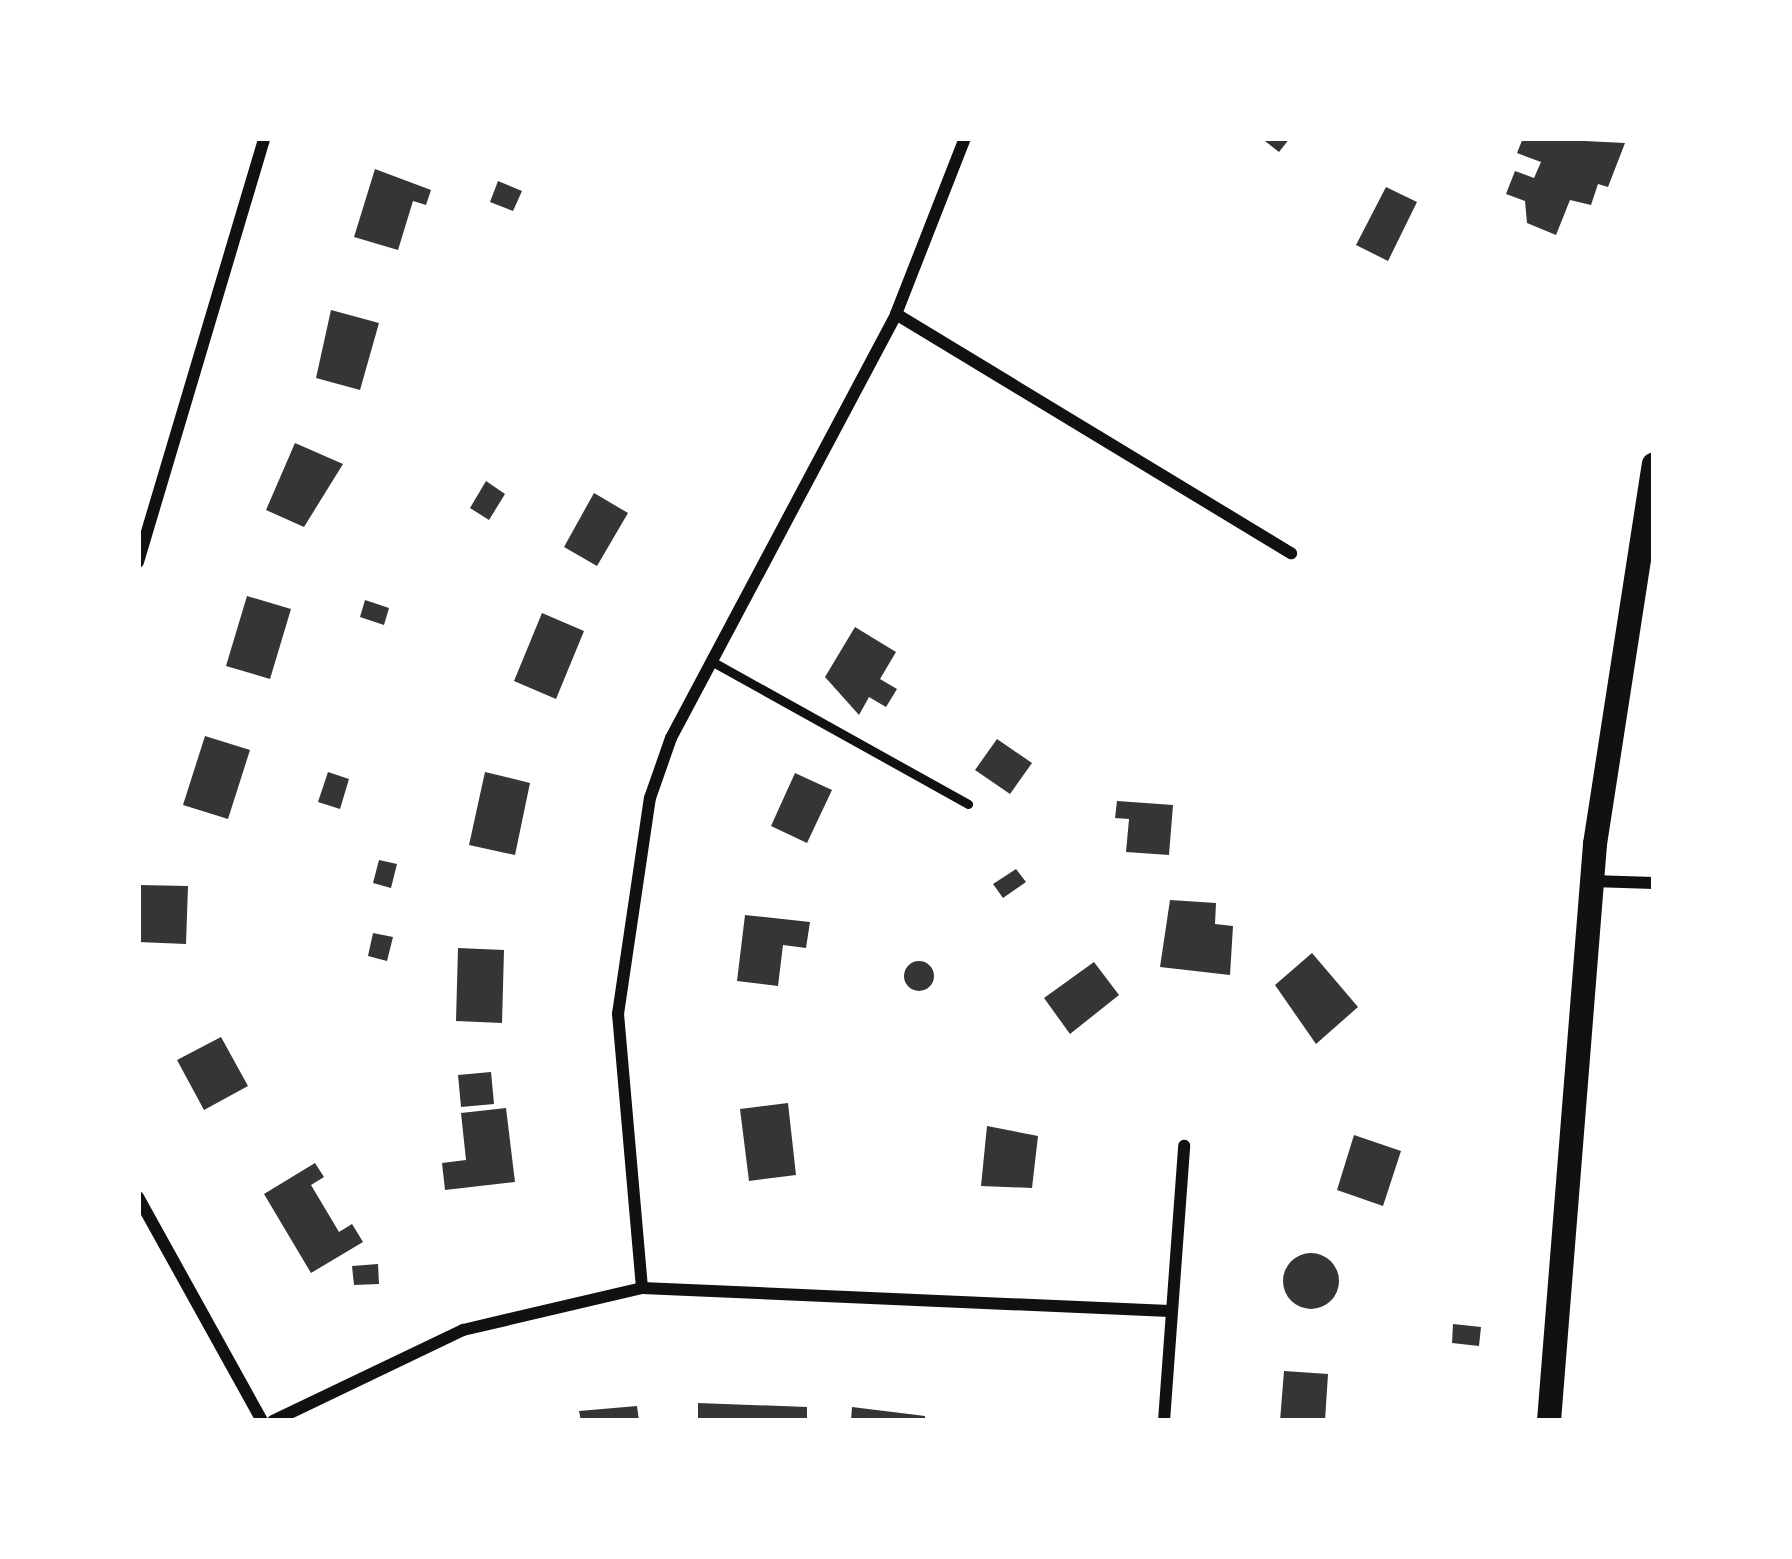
<!DOCTYPE html>
<html>
<head>
<meta charset="utf-8">
<style>
  body { margin:0 }
  #map { position:relative; width:1792px; height:1559px; overflow:hidden; background:#fff; font-family:"PT Sans Narrow",sans-serif }
  div>[style] { position:absolute }
  .building>* { inset:0; background:#353535 }
  .round { border-radius:50% }
  .service>* { height:9px; margin:-4.5px; padding:0 4.5px; transform-origin:4.5px; border-radius:4.5px; background:#111 }
  .minor>* { height:12px; margin:-6px; padding:0 6px; transform-origin:6px; border-radius:6px; background:#111 }
  .secondary>* { height:24px; margin:-12px; padding:0 12px; transform-origin:12px; border-radius:12px; background:#111 }
  span { translate:-50% -50%; white-space:nowrap; text-align:center; line-height:1.15; -webkit-text-stroke:12px #fff; paint-order:stroke }
  .frame { position:absolute; inset:0; border:141px solid #fff; pointer-events:none }
</style>
</head>
<body>
<div id="map">
  <div class="building">
    <div style="clip-path:polygon(1261px 138px,1290px 138px,1279px 152px)"></div>
    <div style="clip-path:polygon(1523px 138px,1625px 143px,1608px 187px,1598px 184px,1591px 205px,1570px 200px,1556px 235px,1527px 223px,1525px 201px,1506px 194px,1515px 171px,1534px 178px,1541px 162px,1517px 153px)"></div>
    <div style="clip-path:polygon(375px 169px,431px 190px,426px 205px,413px 201px,398px 250px,354px 237px)"></div>
    <div style="clip-path:polygon(498px 181px,522px 191px,513px 211px,490px 202px)"></div>
    <div style="clip-path:polygon(1386px 187px,1417px 202px,1388px 261px,1356px 245px)"></div>
    <div style="clip-path:polygon(331px 310px,379px 323px,360px 390px,316px 378px)"></div>
    <div style="clip-path:polygon(295px 443px,343px 464px,304px 527px,266px 510px)"></div>
    <div style="clip-path:polygon(486px 481px,505px 494px,489px 520px,470px 508px)"></div>
    <div style="clip-path:polygon(594px 493px,628px 513px,597px 566px,564px 547px)"></div>
    <div style="clip-path:polygon(247px 596px,291px 609px,270px 679px,226px 666px)"></div>
    <div style="clip-path:polygon(365px 600px,389px 608px,384px 625px,360px 617px)"></div>
    <div style="clip-path:polygon(542px 613px,584px 631px,556px 699px,514px 681px)"></div>
    <div style="clip-path:polygon(855px 627px,896px 652px,880px 679px,897px 689px,886px 707px,869px 697px,859px 715px,825px 677px)"></div>
    <div style="clip-path:polygon(205px 736px,250px 750px,228px 819px,183px 805px)"></div>
    <div style="clip-path:polygon(997px 739px,1032px 763px,1010px 794px,975px 770px)"></div>
    <div style="clip-path:polygon(328px 772px,349px 779px,340px 809px,318px 802px)"></div>
    <div style="clip-path:polygon(485px 772px,530px 783px,515px 855px,469px 845px)"></div>
    <div style="clip-path:polygon(795px 773px,832px 790px,807px 843px,771px 826px)"></div>
    <div style="clip-path:polygon(1117px 801px,1173px 805px,1169px 855px,1126px 852px,1129px 819px,1115px 818px)"></div>
    <div style="clip-path:polygon(379px 860px,397px 864px,391px 888px,373px 883px)"></div>
    <div style="clip-path:polygon(1016px 869px,1026px 882px,1003px 898px,993px 884px)"></div>
    <div style="clip-path:polygon(138px 885px,188px 886px,186px 944px,138px 942px)"></div>
    <div style="clip-path:polygon(1170px 900px,1216px 903px,1215px 924px,1233px 926px,1230px 975px,1160px 967px)"></div>
    <div style="clip-path:polygon(745px 915px,810px 922px,806px 948px,783px 945px,778px 986px,737px 981px)"></div>
    <div style="clip-path:polygon(373px 933px,393px 937px,387px 961px,368px 956px)"></div>
    <div style="clip-path:polygon(458px 948px,504px 950px,502px 1023px,456px 1021px)"></div>
    <div style="clip-path:polygon(1312px 953px,1358px 1007px,1316px 1044px,1275px 985px)"></div>
    <div class="round" style="left:904px;top:961px;width:30px;height:30px"></div>
    <div style="clip-path:polygon(1094px 962px,1119px 995px,1070px 1034px,1044px 998px)"></div>
    <div style="clip-path:polygon(221px 1037px,248px 1086px,204px 1110px,177px 1060px)"></div>
    <div style="clip-path:polygon(491px 1072px,494px 1104px,461px 1107px,458px 1075px)"></div>
    <div style="clip-path:polygon(788px 1103px,796px 1175px,749px 1181px,740px 1109px)"></div>
    <div style="clip-path:polygon(506px 1108px,515px 1182px,445px 1190px,442px 1163px,466px 1160px,461px 1113px)"></div>
    <div style="clip-path:polygon(987px 1126px,1038px 1136px,1032px 1188px,981px 1186px)"></div>
    <div style="clip-path:polygon(1354px 1135px,1401px 1151px,1383px 1206px,1337px 1190px)"></div>
    <div style="clip-path:polygon(315px 1163px,324px 1177px,311px 1185px,339px 1232px,352px 1224px,363px 1242px,311px 1273px,264px 1194px)"></div>
    <div class="round" style="left:1283px;top:1253px;width:56px;height:56px"></div>
    <div style="clip-path:polygon(378px 1264px,379px 1284px,354px 1285px,352px 1266px)"></div>
    <div style="clip-path:polygon(1453px 1324px,1481px 1327px,1479px 1346px,1452px 1343px)"></div>
    <div style="clip-path:polygon(1284px 1371px,1328px 1374px,1325px 1421px,1280px 1421px)"></div>
    <div style="clip-path:polygon(698px 1403px,807px 1407px,807px 1421px,698px 1421px)"></div>
    <div style="clip-path:polygon(637px 1406px,639px 1421px,581px 1421px,579px 1411px)"></div>
    <div style="clip-path:polygon(852px 1407px,925px 1416px,925px 1421px,851px 1421px)"></div>
  </div>
  <div class="service">
    <div style="left:713px;top:662px;width:292px;rotate:29.1deg"></div>
  </div>
  <div class="minor">
    <div style="left:896px;top:314px;width:462px;rotate:31.2deg"></div>
    <div style="left:138px;top:562px;width:442px;rotate:-73.4deg"></div>
    <div style="left:1592px;top:881px;width:62px;rotate:1.8deg"></div>
    <div style="left:138px;top:1197px;width:256px;rotate:61deg"></div>
    <div style="left:642px;top:1288px;width:275px;rotate:-95deg"></div>
    <div style="left:618px;top:1014px;width:218px;rotate:-81.6deg"></div>
    <div style="left:650px;top:798px;width:64px;rotate:-70.7deg"></div>
    <div style="left:671px;top:738px;width:480px;rotate:-62deg"></div>
    <div style="left:896px;top:314px;width:189px;rotate:-68.6deg"></div>
    <div style="left:273px;top:1421px;width:211px;rotate:-25.6deg"></div>
    <div style="left:463px;top:1330px;width:184px;rotate:-13.2deg"></div>
    <div style="left:642px;top:1288px;width:528px;rotate:2.5deg"></div>
    <div style="left:1164px;top:1421px;width:276px;rotate:-85.8deg"></div>
  </div>
  <div class="secondary">
    <div style="left:1549px;top:1421px;width:579px;rotate:-85.44deg"></div>
    <div style="left:1595px;top:844px;width:384px;rotate:-81.2deg"></div>
  </div>
  <div class="frame"></div>
</div>
</body>
</html>
